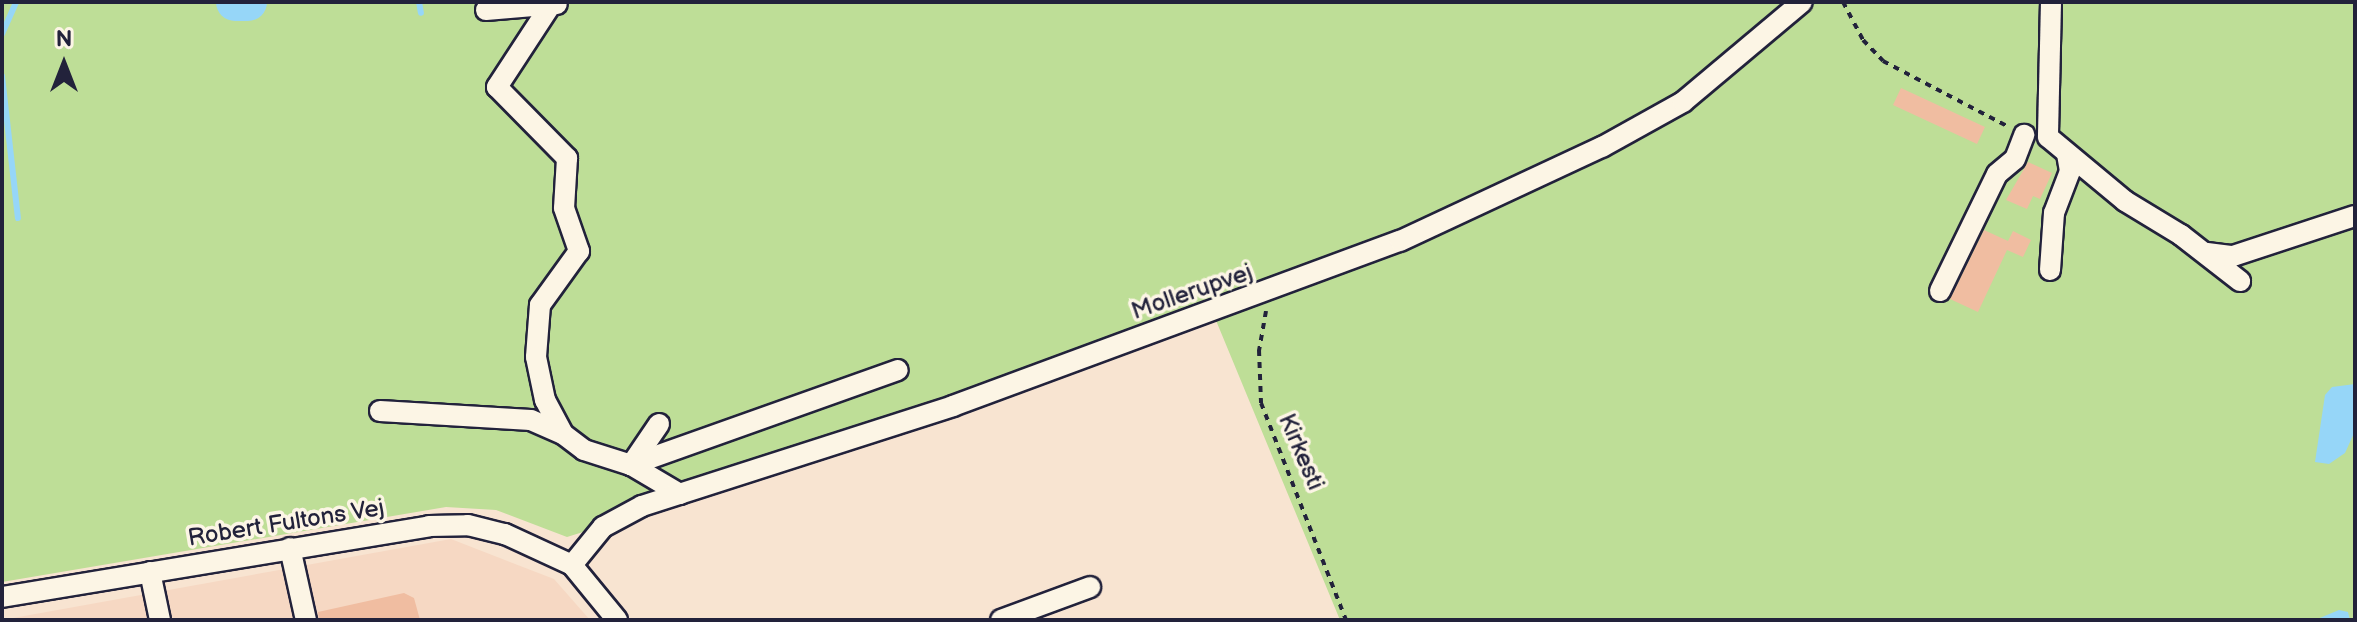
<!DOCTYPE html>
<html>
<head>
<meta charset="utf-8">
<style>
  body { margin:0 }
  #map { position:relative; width:2357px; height:622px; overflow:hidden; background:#f8e4d1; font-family:"Balsamiq Sans",sans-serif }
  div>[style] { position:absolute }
  .built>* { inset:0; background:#f6d8c3 }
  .green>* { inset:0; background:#bede97 }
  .water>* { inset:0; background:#96d6f8 }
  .stream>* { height:6px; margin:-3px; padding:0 3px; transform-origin:3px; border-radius:3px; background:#96d6f8 }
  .river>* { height:38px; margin:-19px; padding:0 19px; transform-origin:19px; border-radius:19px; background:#96d6f8 }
  .building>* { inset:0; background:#f0bda1 }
  .path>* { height:4px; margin-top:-2px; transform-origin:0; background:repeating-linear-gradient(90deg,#22223b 0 6px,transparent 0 12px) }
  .roads { filter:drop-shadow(2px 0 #22223b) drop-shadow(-2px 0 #22223b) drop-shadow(0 2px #22223b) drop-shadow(0 -2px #22223b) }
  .minor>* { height:20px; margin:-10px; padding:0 10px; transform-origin:10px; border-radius:10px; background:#fcf5e5 }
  span { translate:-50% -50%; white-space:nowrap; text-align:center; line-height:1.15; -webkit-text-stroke:7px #fcf5e5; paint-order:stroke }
  .street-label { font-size:24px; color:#22223b }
  .frame { position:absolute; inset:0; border:4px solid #22223b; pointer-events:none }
  .north { position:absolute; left:24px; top:24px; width:80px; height:80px; -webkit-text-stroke:6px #fcf5e5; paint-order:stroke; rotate:0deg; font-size:22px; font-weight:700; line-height:32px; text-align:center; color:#22223b }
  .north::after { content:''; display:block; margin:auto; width:28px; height:36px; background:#22223b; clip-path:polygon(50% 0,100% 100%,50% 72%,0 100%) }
</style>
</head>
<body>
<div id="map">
  <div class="built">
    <div style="clip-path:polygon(451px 539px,554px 579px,590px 620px,2px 620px)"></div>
  </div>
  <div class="green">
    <div style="clip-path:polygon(2px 2px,2355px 2px,2355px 620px,1340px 620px,1210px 306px,996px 384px,610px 511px,583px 532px,567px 537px,496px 510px,446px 507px,2px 582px)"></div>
  </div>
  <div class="water">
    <div style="clip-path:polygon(2355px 384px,2355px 431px,2345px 453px,2329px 464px,2315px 462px,2325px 395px,2332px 387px)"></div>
    <div style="clip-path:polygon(2339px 610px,2348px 612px,2350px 620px,2315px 620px)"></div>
  </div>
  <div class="stream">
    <div style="left:419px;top:2px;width:11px;rotate:80deg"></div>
    <div style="left:2px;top:34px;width:35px;rotate:-66deg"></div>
    <div style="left:2px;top:76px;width:143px;rotate:83.6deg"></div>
  </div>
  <div class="river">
    <div style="left:235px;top:2px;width:13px"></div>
  </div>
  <div class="building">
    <div style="clip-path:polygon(1901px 88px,1985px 127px,1977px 144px,1893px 105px)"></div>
    <div style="clip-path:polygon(2028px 162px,2052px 173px,2040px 199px,2033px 196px,2027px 209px,2006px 200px)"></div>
    <div style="clip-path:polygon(1984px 230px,2008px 241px,2013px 231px,2031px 240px,2023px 257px,2007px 250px,1978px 312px,1950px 299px)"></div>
    <div style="clip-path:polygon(404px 593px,414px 598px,420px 620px,319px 620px,318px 612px)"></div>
  </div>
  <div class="path">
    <div style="left:1843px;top:2px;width:43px;rotate:62.2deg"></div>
    <div style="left:1863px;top:40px;width:29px;rotate:46deg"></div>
    <div style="left:1883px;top:61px;width:140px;rotate:27.7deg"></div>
    <div style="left:1266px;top:311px;width:40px;rotate:100deg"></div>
    <div style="left:1259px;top:350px;width:53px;rotate:87.8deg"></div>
    <div style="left:1261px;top:403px;width:233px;rotate:68.6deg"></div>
  </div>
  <div class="roads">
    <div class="minor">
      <div style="left:2051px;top:2px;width:135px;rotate:91.3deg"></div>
      <div style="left:2048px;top:137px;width:100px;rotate:39.7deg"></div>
      <div style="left:2125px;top:201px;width:66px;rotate:31.3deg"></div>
      <div style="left:2181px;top:235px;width:75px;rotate:37.9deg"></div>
      <div style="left:550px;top:6px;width:97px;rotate:123.2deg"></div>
      <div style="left:497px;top:87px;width:100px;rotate:45.4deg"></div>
      <div style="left:567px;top:158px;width:50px;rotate:93.4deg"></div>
      <div style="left:564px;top:208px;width:46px;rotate:70.8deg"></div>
      <div style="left:579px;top:251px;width:67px;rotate:125.8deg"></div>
      <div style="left:540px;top:305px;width:52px;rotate:94.4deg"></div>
      <div style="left:536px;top:357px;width:44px;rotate:78.2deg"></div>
      <div style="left:545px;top:400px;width:38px;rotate:62deg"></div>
      <div style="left:563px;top:434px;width:26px;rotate:37deg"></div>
      <div style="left:584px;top:450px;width:49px;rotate:17.7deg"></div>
      <div style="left:631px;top:465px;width:283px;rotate:-19.6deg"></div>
      <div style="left:486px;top:10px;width:71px;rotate:-4.8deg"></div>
      <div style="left:2207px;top:253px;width:26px;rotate:7deg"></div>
      <div style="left:2233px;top:256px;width:128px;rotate:-18.2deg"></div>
      <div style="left:2050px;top:270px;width:57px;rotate:-86deg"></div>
      <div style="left:2054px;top:213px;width:45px;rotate:-69.1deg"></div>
      <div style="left:2070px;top:171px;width:17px;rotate:-100deg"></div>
      <div style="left:1940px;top:291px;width:130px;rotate:-64deg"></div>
      <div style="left:1997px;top:174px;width:23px;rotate:-40deg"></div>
      <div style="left:2015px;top:159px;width:26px;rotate:-69deg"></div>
      <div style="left:380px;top:411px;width:151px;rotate:3.4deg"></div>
      <div style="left:531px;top:420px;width:35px;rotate:24deg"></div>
      <div style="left:659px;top:424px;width:50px;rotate:124.3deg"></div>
      <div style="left:631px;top:465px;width:57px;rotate:30.6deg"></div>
      <div style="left:290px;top:548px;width:74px;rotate:77.5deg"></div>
      <div style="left:572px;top:565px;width:49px;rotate:-50.8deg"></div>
      <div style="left:603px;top:527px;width:44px;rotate:-28.3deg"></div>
      <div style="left:642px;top:506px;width:327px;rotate:-17.8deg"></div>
      <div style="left:953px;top:406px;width:476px;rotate:-20.3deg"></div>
      <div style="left:1400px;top:241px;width:223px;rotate:-25deg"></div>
      <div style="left:1602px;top:147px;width:93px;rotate:-29.1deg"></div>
      <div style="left:1683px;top:102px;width:155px;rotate:-40deg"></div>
      <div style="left:150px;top:572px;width:49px;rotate:78.2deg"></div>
      <div style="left:2px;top:597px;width:433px;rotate:-9.4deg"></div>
      <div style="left:429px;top:526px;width:39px;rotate:-1deg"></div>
      <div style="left:468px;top:525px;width:38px;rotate:14deg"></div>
      <div style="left:505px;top:534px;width:74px;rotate:24.8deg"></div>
      <div style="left:572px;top:565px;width:71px;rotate:50.7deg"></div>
      <div style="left:1001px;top:620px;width:95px;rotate:-20.3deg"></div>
    </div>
  </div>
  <div class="street-label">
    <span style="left:1192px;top:292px;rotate:-19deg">Mollerupvej</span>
    <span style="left:1301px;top:452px;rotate:67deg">Kirkesti</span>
    <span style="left:286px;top:523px;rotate:-9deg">Robert Fultons Vej</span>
  </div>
  <div class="frame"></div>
  <div class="north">N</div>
</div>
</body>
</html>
